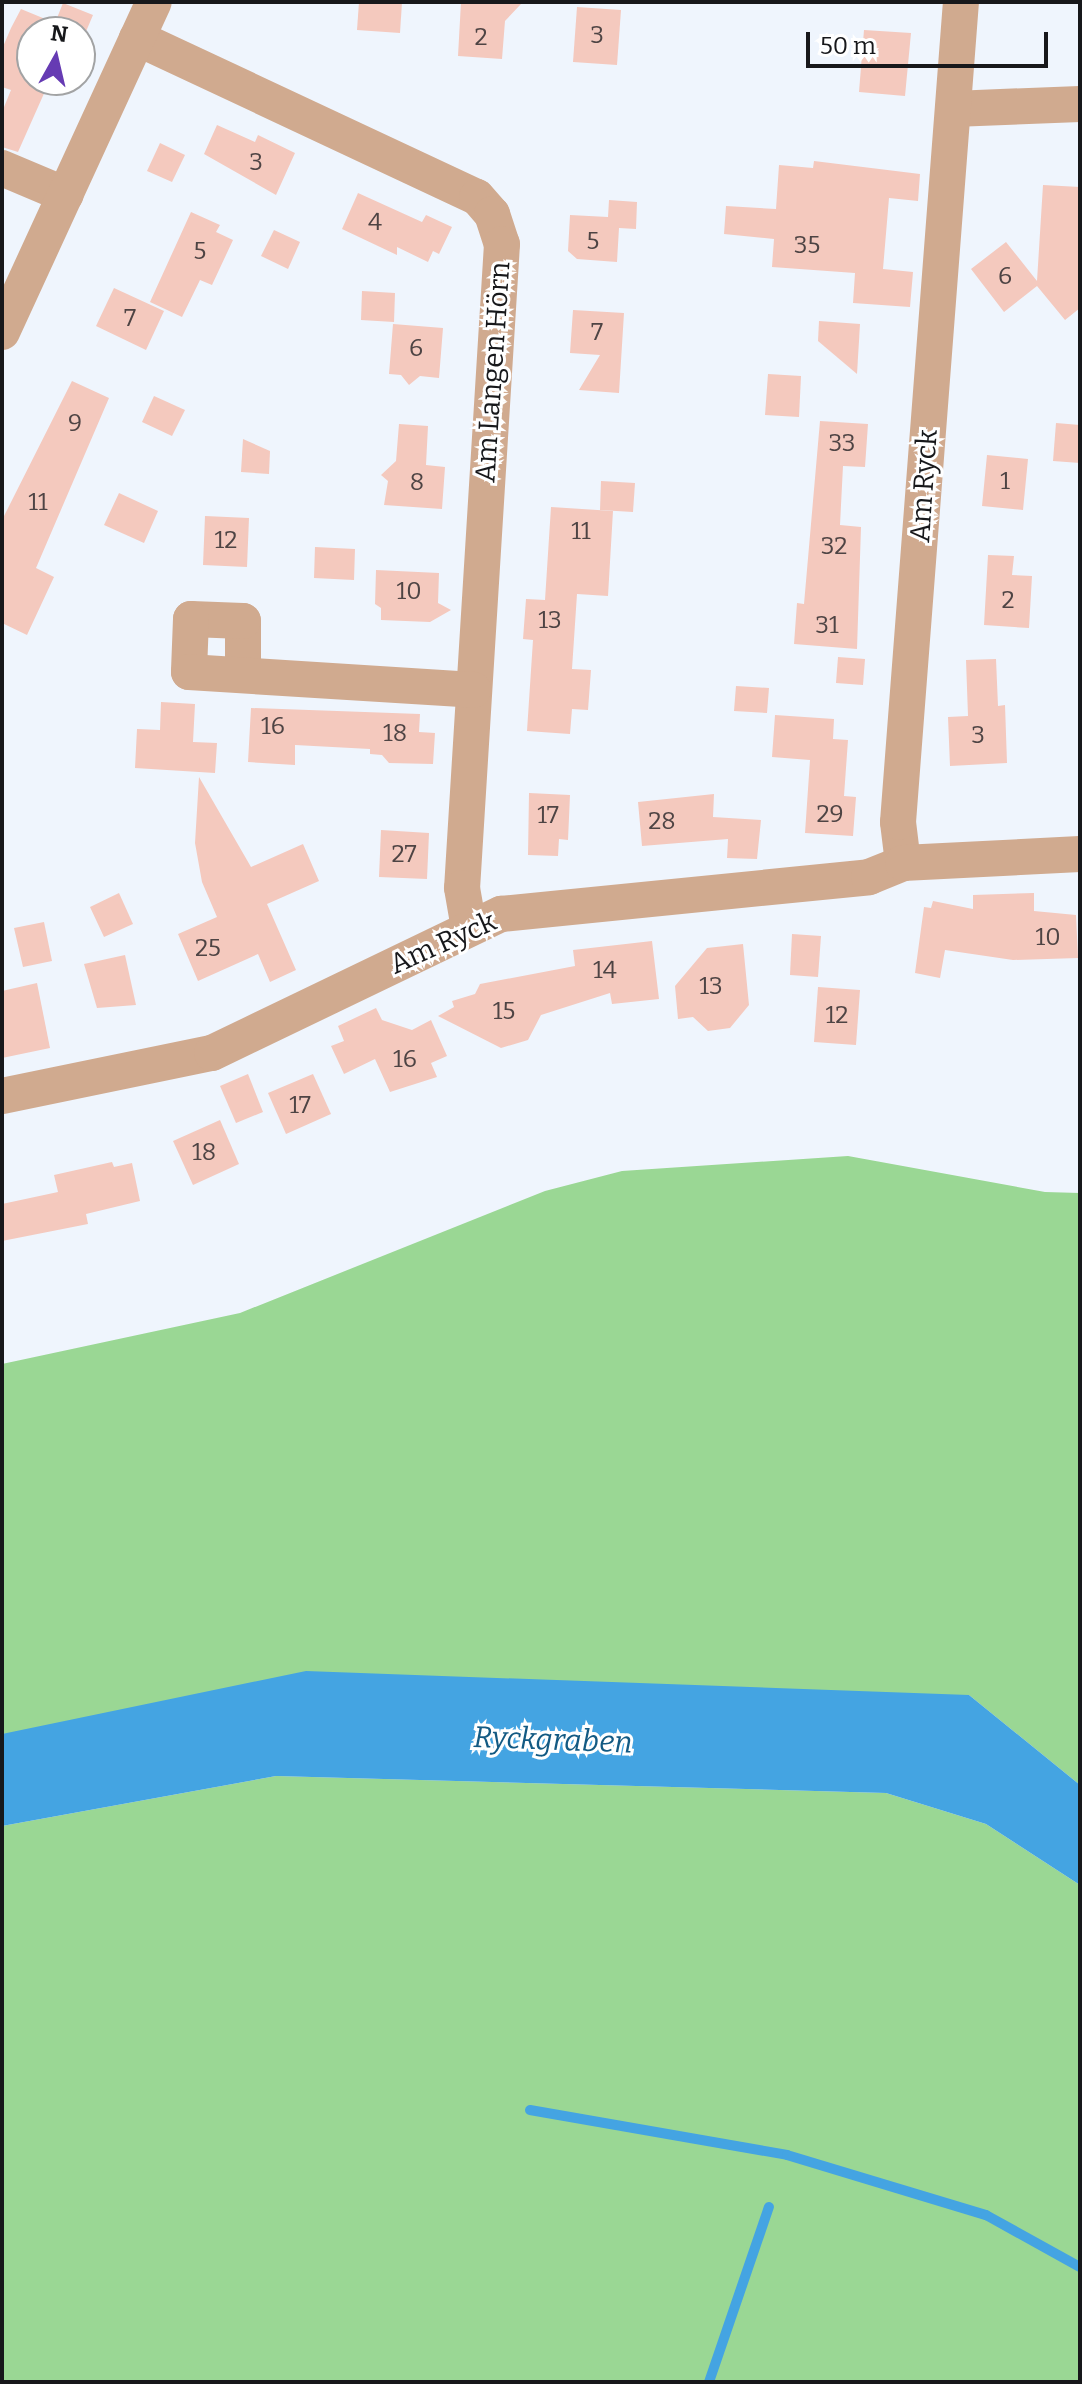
<!DOCTYPE html>
<html>
<head>
<meta charset="utf-8">
<style>
  body { margin:0 }
  #map { position:relative; width:1082px; height:2384px; overflow:hidden; background:#eff5fd; font-family:Bitter,serif }
  div>[style] { position:absolute }
  .green>* { inset:0; background:#9ad794 }
  .water>* { inset:0; background:#44a4e2 }
  .stream>* { height:10px; margin:-5px; padding:0 5px; transform-origin:5px; border-radius:5px; background:#44a4e2 }
  .building>* { inset:0; background:#f4c9be }
  .minor>* { height:36px; margin:-18px; padding:0 18px; transform-origin:18px; border-radius:18px; background:#d0aa8f }
  span { translate:-50% -50%; white-space:nowrap; text-align:center; line-height:1.15; -webkit-text-stroke:6px #fff; paint-order:stroke }
  .number-label { font-size:24px; color:#4e4444 }
  .number-label span { -webkit-text-stroke-width:0 }
  .street-label { font-size:28px; color:#17181b }
  .water-label { font-size:30px; color:#135a83; font-style:italic }
  .frame { position:absolute; inset:0; border:4px solid #17181b; pointer-events:none }
  .north { position:absolute; left:16px; top:16px; width:80px; height:80px; box-sizing:border-box; background:#fff; border:2px solid #a2a3a4; border-radius:50%; rotate:8deg; font-size:22px; font-weight:700; line-height:32px; text-align:center; color:#17181b }
  .north::after { content:''; display:block; margin:auto; width:28px; height:36px; background:#663bb3; clip-path:polygon(50% 0,100% 100%,50% 72%,0 100%) }
  .scale { position:absolute; left:806px; top:32px; width:242px; height:36px; box-sizing:border-box; border:4px solid #17181b; border-top:0; padding-left:10px; font-size:24px; line-height:28px; white-space:nowrap; color:#17181b; -webkit-text-stroke:6px #fff; paint-order:stroke }
</style>
</head>
<body>
<div id="map">
  <div class="green">
    <div style="clip-path:polygon(848px 1156px,1045px 1192px,1080px 1193px,1080px 1785px,969px 1695px,2px 1734px,2px 1364px,240px 1313px,545px 1191px,622px 1171px)"></div>
    <div style="clip-path:polygon(276px 1776px,886px 1793px,986px 1824px,1080px 1885px,1080px 2382px,2px 2382px,2px 1826px)"></div>
  </div>
  <div class="water">
    <div style="clip-path:polygon(306px 1671px,969px 1695px,1080px 1785px,1080px 1885px,986px 1824px,886px 1793px,276px 1776px,2px 1826px,2px 1734px)"></div>
  </div>
  <div class="stream">
    <div style="left:530px;top:2110px;width:261px;rotate:9.9deg"></div>
    <div style="left:787px;top:2155px;width:208px;rotate:16.8deg"></div>
    <div style="left:986px;top:2215px;width:107px;rotate:29deg"></div>
    <div style="left:709px;top:2382px;width:185px;rotate:-71.1deg"></div>
  </div>
  <div class="building">
    <div style="clip-path:polygon(359px 2px,402px 2px,400px 33px,357px 30px)"></div>
    <div style="clip-path:polygon(461px 2px,521px 4px,505px 21px,502px 59px,458px 56px)"></div>
    <div style="clip-path:polygon(63px 3px,93px 15px,82px 41px,80px 32px,32px 32px,32px 80px,50px 80px,18px 152px,2px 147px,2px 112px,11px 90px,2px 87px,2px 49px,11px 28px,21px 9px,55px 23px)"></div>
    <div style="clip-path:polygon(577px 7px,621px 10px,617px 65px,573px 62px)"></div>
    <div style="clip-path:polygon(864px 30px,911px 33px,905px 96px,859px 92px)"></div>
    <div style="clip-path:polygon(217px 125px,255px 142px,258px 135px,295px 153px,276px 195px,204px 154px)"></div>
    <div style="clip-path:polygon(160px 143px,185px 155px,172px 182px,147px 171px)"></div>
    <div style="clip-path:polygon(814px 161px,920px 174px,918px 201px,889px 198px,883px 269px,913px 272px,910px 307px,853px 303px,855px 273px,772px 267px,774px 239px,724px 234px,726px 206px,776px 209px,779px 165px,813px 168px)"></div>
    <div style="clip-path:polygon(1043px 185px,1080px 187px,1080px 308px,1065px 320px,1037px 286px,1004px 312px,971px 269px,1006px 242px,1037px 281px)"></div>
    <div style="clip-path:polygon(358px 193px,422px 222px,426px 215px,452px 227px,439px 254px,433px 251px,428px 262px,397px 247px,397px 255px,342px 229px)"></div>
    <div style="clip-path:polygon(609px 200px,637px 202px,636px 229px,619px 228px,617px 262px,577px 259px,568px 251px,570px 215px,608px 217px)"></div>
    <div style="clip-path:polygon(191px 212px,220px 225px,216px 232px,233px 240px,212px 285px,200px 280px,182px 317px,150px 302px)"></div>
    <div style="clip-path:polygon(274px 230px,300px 242px,288px 269px,261px 256px)"></div>
    <div style="clip-path:polygon(114px 288px,164px 311px,146px 350px,96px 326px)"></div>
    <div style="clip-path:polygon(362px 291px,395px 293px,394px 322px,361px 320px)"></div>
    <div style="clip-path:polygon(573px 310px,624px 313px,619px 393px,579px 390px,600px 355px,570px 353px)"></div>
    <div style="clip-path:polygon(819px 321px,860px 324px,857px 374px,818px 341px)"></div>
    <div style="clip-path:polygon(393px 324px,443px 328px,439px 378px,420px 376px,409px 385px,401px 375px,389px 374px)"></div>
    <div style="clip-path:polygon(768px 374px,801px 376px,799px 417px,765px 415px)"></div>
    <div style="clip-path:polygon(72px 381px,109px 398px,36px 568px,54px 577px,27px 635px,2px 623px,2px 520px)"></div>
    <div style="clip-path:polygon(154px 396px,185px 410px,172px 436px,142px 422px)"></div>
    <div style="clip-path:polygon(820px 421px,868px 424px,865px 467px,843px 466px,840px 525px,861px 527px,857px 649px,794px 644px,797px 603px,804px 604px)"></div>
    <div style="clip-path:polygon(1056px 423px,1080px 425px,1080px 463px,1053px 461px)"></div>
    <div style="clip-path:polygon(399px 424px,428px 426px,426px 465px,445px 467px,442px 509px,384px 505px,388px 481px,381px 475px,396px 461px)"></div>
    <div style="clip-path:polygon(243px 439px,270px 451px,269px 474px,241px 472px)"></div>
    <div style="clip-path:polygon(987px 455px,1028px 459px,1023px 510px,982px 506px)"></div>
    <div style="clip-path:polygon(601px 481px,635px 483px,633px 512px,600px 510px)"></div>
    <div style="clip-path:polygon(119px 493px,158px 511px,144px 543px,104px 525px)"></div>
    <div style="clip-path:polygon(551px 507px,613px 511px,608px 596px,577px 594px,572px 669px,591px 670px,588px 710px,572px 709px,570px 734px,527px 731px,533px 640px,523px 639px,526px 599px,545px 600px)"></div>
    <div style="clip-path:polygon(205px 516px,249px 518px,247px 567px,203px 565px)"></div>
    <div style="clip-path:polygon(315px 547px,355px 549px,354px 580px,314px 578px)"></div>
    <div style="clip-path:polygon(988px 555px,1014px 556px,1012px 575px,1032px 576px,1029px 628px,984px 625px)"></div>
    <div style="clip-path:polygon(376px 570px,439px 573px,438px 603px,451px 610px,430px 622px,381px 620px,381px 608px,375px 604px)"></div>
    <div style="clip-path:polygon(838px 657px,865px 659px,863px 685px,836px 683px)"></div>
    <div style="clip-path:polygon(996px 659px,998px 706px,1005px 705px,1007px 763px,950px 766px,948px 717px,968px 716px,966px 660px)"></div>
    <div style="clip-path:polygon(736px 686px,769px 688px,767px 713px,734px 711px)"></div>
    <div style="clip-path:polygon(161px 702px,195px 704px,193px 742px,217px 743px,215px 773px,135px 768px,137px 729px,160px 730px)"></div>
    <div style="clip-path:polygon(251px 708px,420px 714px,419px 732px,435px 733px,433px 764px,389px 763px,382px 755px,370px 754px,370px 749px,295px 745px,295px 765px,248px 762px)"></div>
    <div style="clip-path:polygon(775px 715px,834px 719px,833px 739px,848px 740px,844px 796px,856px 797px,853px 836px,805px 833px,810px 760px,772px 757px)"></div>
    <div style="clip-path:polygon(199px 777px,251px 867px,303px 844px,319px 881px,267px 904px,296px 970px,270px 982px,258px 954px,198px 981px,178px 934px,217px 917px,202px 882px,195px 843px)"></div>
    <div style="clip-path:polygon(529px 793px,570px 795px,568px 840px,559px 839px,558px 856px,528px 855px)"></div>
    <div style="clip-path:polygon(714px 794px,713px 817px,761px 820px,757px 859px,727px 858px,728px 839px,642px 846px,638px 802px)"></div>
    <div style="clip-path:polygon(381px 830px,429px 833px,427px 879px,379px 877px)"></div>
    <div style="clip-path:polygon(119px 893px,133px 924px,104px 937px,90px 907px)"></div>
    <div style="clip-path:polygon(1034px 893px,1034px 911px,1076px 915px,1078px 958px,1013px 960px,945px 950px,940px 978px,915px 973px,924px 907px,931px 908px,933px 901px,973px 909px,973px 895px)"></div>
    <div style="clip-path:polygon(44px 922px,52px 961px,23px 967px,14px 928px)"></div>
    <div style="clip-path:polygon(792px 934px,821px 936px,818px 977px,790px 975px)"></div>
    <div style="clip-path:polygon(652px 941px,659px 999px,612px 1004px,610px 993px,541px 1015px,528px 1040px,501px 1048px,438px 1016px,454px 1007px,452px 1001px,475px 994px,480px 984px,575px 966px,573px 950px)"></div>
    <div style="clip-path:polygon(743px 944px,749px 1005px,730px 1028px,708px 1031px,693px 1017px,678px 1019px,675px 986px,707px 948px)"></div>
    <div style="clip-path:polygon(125px 955px,136px 1005px,97px 1008px,84px 964px)"></div>
    <div style="clip-path:polygon(37px 983px,50px 1048px,2px 1058px,2px 991px)"></div>
    <div style="clip-path:polygon(818px 987px,860px 990px,856px 1045px,814px 1042px)"></div>
    <div style="clip-path:polygon(376px 1008px,382px 1020px,412px 1030px,431px 1020px,447px 1056px,431px 1063px,437px 1077px,390px 1092px,375px 1059px,344px 1074px,331px 1046px,344px 1041px,338px 1026px)"></div>
    <div style="clip-path:polygon(248px 1074px,263px 1112px,236px 1123px,220px 1086px)"></div>
    <div style="clip-path:polygon(313px 1074px,331px 1114px,286px 1134px,268px 1093px)"></div>
    <div style="clip-path:polygon(220px 1120px,239px 1164px,193px 1185px,173px 1141px)"></div>
    <div style="clip-path:polygon(112px 1162px,114px 1167px,132px 1163px,140px 1201px,86px 1214px,88px 1224px,2px 1241px,2px 1204px,58px 1192px,54px 1175px)"></div>
  </div>
  <div class="minor">
    <div style="left:137px;top:38px;width:375px;rotate:25.1deg"></div>
    <div style="left:477px;top:197px;width:23px;rotate:49deg"></div>
    <div style="left:492px;top:214px;width:32px;rotate:72deg"></div>
    <div style="left:502px;top:244px;width:645px;rotate:93.55deg"></div>
    <div style="left:462px;top:888px;width:41px;rotate:80.1deg"></div>
    <div style="left:953px;top:109px;width:127px;rotate:-2.3deg"></div>
    <div style="left:2px;top:168px;width:69px;rotate:22.9deg"></div>
    <div style="left:2px;top:332px;width:363px;rotate:-65.3deg"></div>
    <div style="left:243px;top:675px;width:54px;rotate:-90deg"></div>
    <div style="left:243px;top:621px;width:52px;rotate:-177.8deg"></div>
    <div style="left:191px;top:619px;width:53px;rotate:92.2deg"></div>
    <div style="left:189px;top:672px;width:285px;rotate:3.6deg"></div>
    <div style="left:903px;top:863px;width:41px;rotate:-97deg"></div>
    <div style="left:898px;top:822px;width:822px;rotate:-85.61deg"></div>
    <div style="left:2px;top:1096px;width:214px;rotate:-11.6deg"></div>
    <div style="left:212px;top:1053px;width:321px;rotate:-25.7deg"></div>
    <div style="left:501px;top:914px;width:370px;rotate:-5.7deg"></div>
    <div style="left:869px;top:877px;width:37px;rotate:-22deg"></div>
    <div style="left:903px;top:863px;width:177px;rotate:-2.9deg"></div>
  </div>
  <div class="number-label">
    <span style="left:597px;top:36px">3</span>
    <span style="left:481px;top:38px">2</span>
    <span style="left:256px;top:163px">3</span>
    <span style="left:375px;top:223px">4</span>
    <span style="left:593px;top:242px">5</span>
    <span style="left:807px;top:246px">35</span>
    <span style="left:200px;top:252px">5</span>
    <span style="left:1005px;top:277px">6</span>
    <span style="left:130px;top:319px">7</span>
    <span style="left:597px;top:333px">7</span>
    <span style="left:416px;top:349px">6</span>
    <span style="left:75px;top:424px">9</span>
    <span style="left:842px;top:444px">33</span>
    <span style="left:1005px;top:482px">1</span>
    <span style="left:417px;top:483px">8</span>
    <span style="left:38px;top:503px">11</span>
    <span style="left:581px;top:532px">11</span>
    <span style="left:226px;top:541px">12</span>
    <span style="left:834px;top:547px">32</span>
    <span style="left:409px;top:592px">10</span>
    <span style="left:1008px;top:601px">2</span>
    <span style="left:550px;top:621px">13</span>
    <span style="left:827px;top:626px">31</span>
    <span style="left:273px;top:727px">16</span>
    <span style="left:395px;top:734px">18</span>
    <span style="left:978px;top:736px">3</span>
    <span style="left:830px;top:815px">29</span>
    <span style="left:548px;top:816px">17</span>
    <span style="left:662px;top:822px">28</span>
    <span style="left:404px;top:855px">27</span>
    <span style="left:1048px;top:938px">10</span>
    <span style="left:208px;top:949px">25</span>
    <span style="left:605px;top:971px">14</span>
    <span style="left:711px;top:987px">13</span>
    <span style="left:504px;top:1012px">15</span>
    <span style="left:837px;top:1016px">12</span>
    <span style="left:405px;top:1060px">16</span>
    <span style="left:300px;top:1106px">17</span>
    <span style="left:204px;top:1153px">18</span>
  </div>
  <div class="street-label">
    <span style="left:493px;top:372px;rotate:-86deg">Am Langen Hörn</span>
    <span style="left:924px;top:486px;rotate:-86deg">Am Ryck</span>
    <span style="left:443px;top:943px;rotate:-24deg">Am Ryck</span>
  </div>
  <div class="water-label">
    <span style="left:553px;top:1740px;rotate:2deg">Ryckgraben</span>
  </div>
  <div class="frame"></div>
  <div class="north">N</div>
  <div class="scale">50 m</div>
</div>
</body>
</html>
